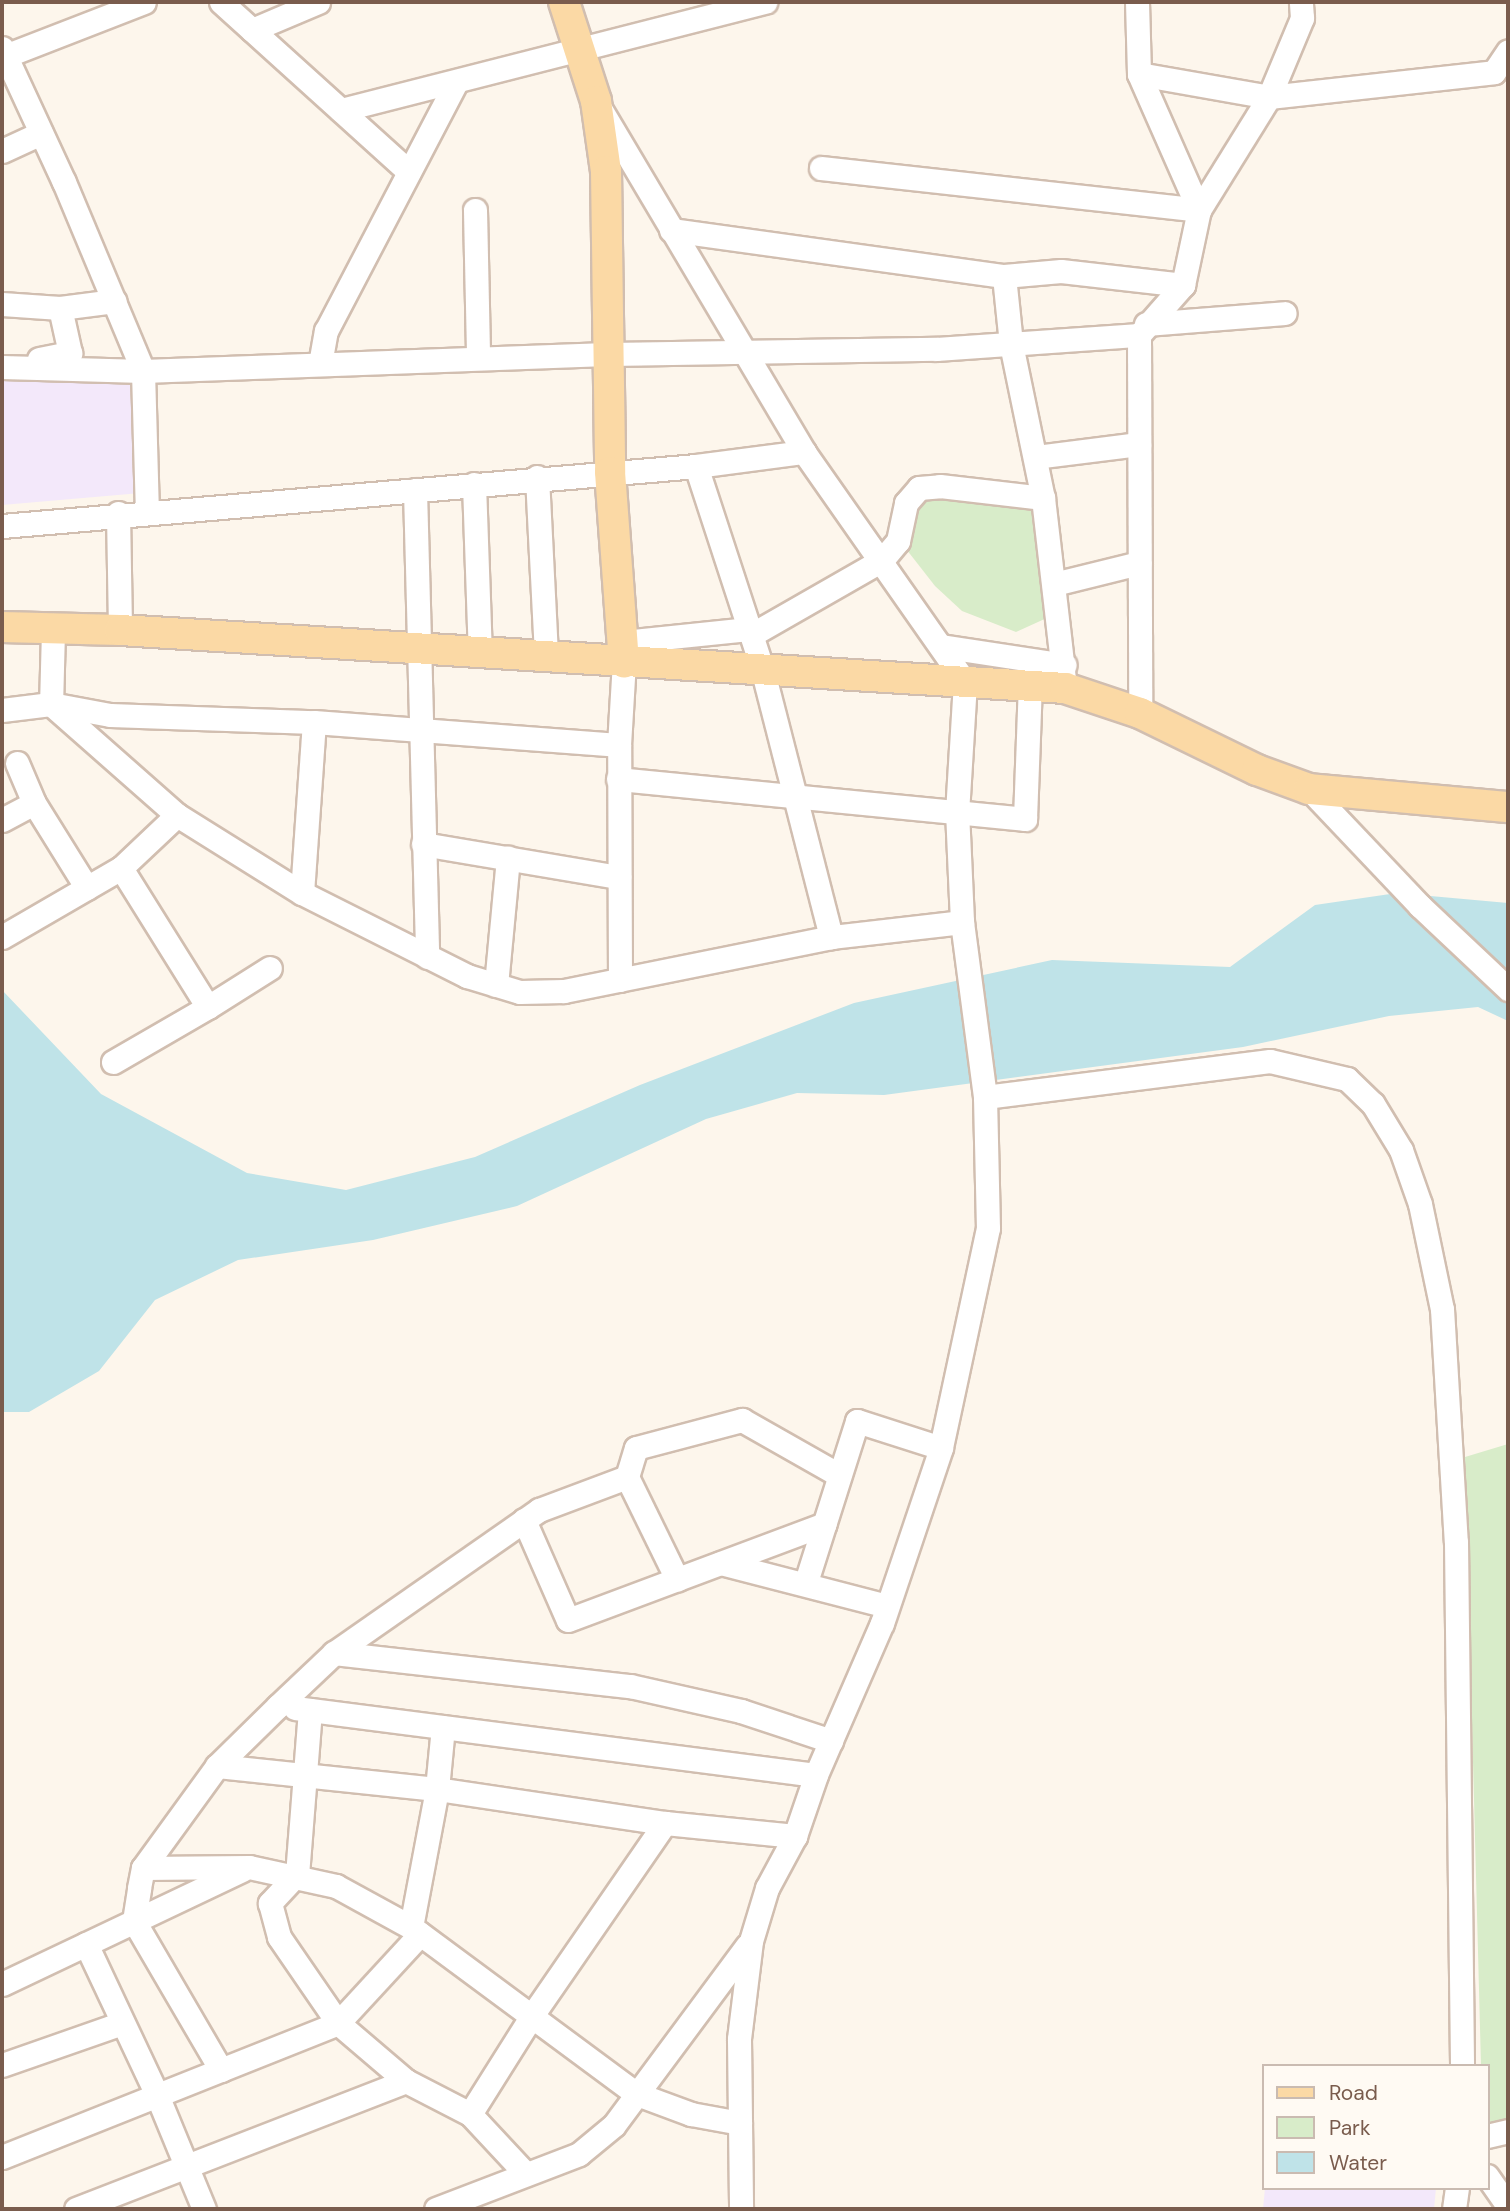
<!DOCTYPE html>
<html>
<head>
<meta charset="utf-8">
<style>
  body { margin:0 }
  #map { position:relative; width:1510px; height:2211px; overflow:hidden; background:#fdf6ec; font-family:"DM Sans",sans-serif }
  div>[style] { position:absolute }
  .education>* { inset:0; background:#f3e8fa }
  .green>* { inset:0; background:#d8ecc9 }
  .water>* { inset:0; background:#bfe3e8 }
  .roads { filter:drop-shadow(2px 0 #d1beb0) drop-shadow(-2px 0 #d1beb0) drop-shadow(0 2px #d1beb0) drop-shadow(0 -2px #d1beb0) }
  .minor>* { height:23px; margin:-11.5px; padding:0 11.5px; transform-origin:11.5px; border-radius:11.5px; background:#fff }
  .major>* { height:30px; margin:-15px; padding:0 15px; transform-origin:15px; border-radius:15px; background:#fbd9a5 }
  span { translate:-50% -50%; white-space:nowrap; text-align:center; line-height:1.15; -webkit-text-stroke:5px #fffaf3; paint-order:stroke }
  .frame { position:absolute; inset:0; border:4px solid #7a5c4d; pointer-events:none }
  .legend { position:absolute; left:1262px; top:2064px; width:228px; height:126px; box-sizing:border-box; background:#fffaf3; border:2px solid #cabbb1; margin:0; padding:9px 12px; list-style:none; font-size:21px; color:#7a5c4d }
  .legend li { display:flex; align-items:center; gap:14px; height:35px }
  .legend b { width:35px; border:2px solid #cabbb1 }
</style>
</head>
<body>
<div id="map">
  <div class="education">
    <div style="clip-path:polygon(132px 375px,141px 493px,2px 505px,2px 379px)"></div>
    <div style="clip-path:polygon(1265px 2188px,1436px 2188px,1434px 2209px,1263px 2209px)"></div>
  </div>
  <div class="green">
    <div style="clip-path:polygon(925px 491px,1034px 505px,1049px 617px,1016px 632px,962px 611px,935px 586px,903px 545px,913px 501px)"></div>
    <div style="clip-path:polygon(1508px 1444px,1508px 2120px,1487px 2125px,1487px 2066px,1481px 2066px,1465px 1457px)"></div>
  </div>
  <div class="water">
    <div style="clip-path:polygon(1397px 893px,1508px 903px,1508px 1021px,1478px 1007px,1389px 1016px,1243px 1047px,884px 1095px,797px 1093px,706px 1119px,517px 1206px,373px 1240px,238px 1260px,155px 1300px,99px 1371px,29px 1412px,2px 1412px,2px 990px,101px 1094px,247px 1173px,346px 1190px,475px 1157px,640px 1085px,854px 1003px,1052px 960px,1230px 967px,1315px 905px)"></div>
  </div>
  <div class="roads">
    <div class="minor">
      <div style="left:221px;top:2px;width:253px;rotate:42.1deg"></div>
      <div style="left:1137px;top:2px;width:72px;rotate:88.4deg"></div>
      <div style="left:1139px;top:74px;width:149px;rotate:66.2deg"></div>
      <div style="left:252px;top:30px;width:72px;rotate:-23deg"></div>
      <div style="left:2px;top:48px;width:148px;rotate:65.2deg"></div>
      <div style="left:64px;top:182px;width:205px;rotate:67.3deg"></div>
      <div style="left:143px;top:371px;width:140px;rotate:88.4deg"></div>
      <div style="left:5px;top:56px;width:149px;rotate:-21.2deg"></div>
      <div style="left:1139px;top:74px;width:132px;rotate:10deg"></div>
      <div style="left:1269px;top:97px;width:226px;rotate:-6.3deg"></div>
      <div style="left:1494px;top:72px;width:25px;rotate:-56deg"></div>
      <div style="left:341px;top:110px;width:438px;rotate:-14.3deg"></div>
      <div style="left:601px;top:110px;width:398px;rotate:59.3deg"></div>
      <div style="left:804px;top:452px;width:281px;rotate:55deg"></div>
      <div style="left:965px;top:682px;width:129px;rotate:93.5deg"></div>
      <div style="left:957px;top:811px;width:111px;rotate:87.4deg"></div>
      <div style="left:962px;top:922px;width:177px;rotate:82.5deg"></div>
      <div style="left:985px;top:1097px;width:131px;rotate:88.7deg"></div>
      <div style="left:988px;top:1228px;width:225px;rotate:102.1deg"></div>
      <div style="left:941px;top:1448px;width:185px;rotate:108.6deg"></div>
      <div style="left:882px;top:1623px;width:166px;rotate:113.5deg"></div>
      <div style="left:816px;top:1775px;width:65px;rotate:109deg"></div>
      <div style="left:795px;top:1836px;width:59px;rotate:118.3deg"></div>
      <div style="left:767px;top:1888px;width:55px;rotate:106.8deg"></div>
      <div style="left:751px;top:1941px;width:99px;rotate:97deg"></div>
      <div style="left:739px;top:2039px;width:170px;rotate:89.3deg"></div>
      <div style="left:2px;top:151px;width:43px;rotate:-24.8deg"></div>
      <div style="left:821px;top:168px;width:380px;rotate:6.3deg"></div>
      <div style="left:475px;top:210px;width:148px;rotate:88.8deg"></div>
      <div style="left:671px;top:230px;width:336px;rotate:7.9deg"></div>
      <div style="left:1004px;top:276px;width:57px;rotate:-5deg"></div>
      <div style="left:1061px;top:271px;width:123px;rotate:6.5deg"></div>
      <div style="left:1004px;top:276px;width:68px;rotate:84.1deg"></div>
      <div style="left:1011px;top:344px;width:157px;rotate:78.3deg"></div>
      <div style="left:1043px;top:498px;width:191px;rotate:83.4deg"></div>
      <div style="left:2px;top:304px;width:58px;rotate:3.9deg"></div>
      <div style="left:1146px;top:324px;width:139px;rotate:-4.5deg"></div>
      <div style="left:1139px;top:335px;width:67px;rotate:-48.7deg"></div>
      <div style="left:1183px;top:285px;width:77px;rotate:-78deg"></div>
      <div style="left:1199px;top:210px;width:133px;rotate:-58.2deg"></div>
      <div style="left:1269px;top:97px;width:86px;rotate:-67.3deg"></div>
      <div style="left:1302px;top:18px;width:16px;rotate:-94deg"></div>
      <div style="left:39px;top:359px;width:32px;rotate:-11deg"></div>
      <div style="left:70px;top:353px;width:46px;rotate:-102.5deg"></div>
      <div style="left:60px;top:308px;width:55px;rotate:-7.3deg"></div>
      <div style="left:320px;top:364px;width:34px;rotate:-80deg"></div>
      <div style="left:326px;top:331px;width:281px;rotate:-62.4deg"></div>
      <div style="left:2px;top:367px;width:141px;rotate:1.6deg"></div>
      <div style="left:143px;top:371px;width:464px;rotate:-2.1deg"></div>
      <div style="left:607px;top:354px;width:330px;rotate:-0.9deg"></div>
      <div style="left:937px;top:349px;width:202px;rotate:-4deg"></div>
      <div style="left:1139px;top:335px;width:378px;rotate:89.8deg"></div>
      <div style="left:1036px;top:457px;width:104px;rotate:-7.2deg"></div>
      <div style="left:696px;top:466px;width:213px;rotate:71.9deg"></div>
      <div style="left:762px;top:668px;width:278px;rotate:75.6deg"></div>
      <div style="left:537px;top:477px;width:180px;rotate:87.1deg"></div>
      <div style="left:474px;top:484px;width:170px;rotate:88deg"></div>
      <div style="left:415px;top:490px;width:467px;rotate:88.5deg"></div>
      <div style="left:118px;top:513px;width:117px;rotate:89deg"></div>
      <div style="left:2px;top:526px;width:697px;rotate:-4.94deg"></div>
      <div style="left:696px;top:466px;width:109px;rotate:-7.4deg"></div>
      <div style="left:1054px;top:584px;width:88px;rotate:-13.9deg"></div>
      <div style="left:53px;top:630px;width:74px;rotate:91.5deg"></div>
      <div style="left:51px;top:704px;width:168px;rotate:41.4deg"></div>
      <div style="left:177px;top:815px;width:147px;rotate:32deg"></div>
      <div style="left:302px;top:893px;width:185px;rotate:26.7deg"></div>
      <div style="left:467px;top:976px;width:55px;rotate:16.8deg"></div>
      <div style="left:520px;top:992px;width:44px;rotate:-1.3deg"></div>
      <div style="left:564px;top:991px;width:272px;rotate:-11.4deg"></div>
      <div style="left:831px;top:937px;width:132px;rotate:-6.5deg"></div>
      <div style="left:751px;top:635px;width:151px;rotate:-29.8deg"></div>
      <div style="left:882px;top:560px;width:25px;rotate:-50deg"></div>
      <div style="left:898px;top:541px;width:39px;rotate:-78deg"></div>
      <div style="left:906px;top:503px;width:20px;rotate:-49deg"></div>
      <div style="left:919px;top:488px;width:21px;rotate:-5deg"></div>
      <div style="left:940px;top:486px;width:104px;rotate:6.6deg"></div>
      <div style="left:623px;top:642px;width:127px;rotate:-5.9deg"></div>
      <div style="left:941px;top:646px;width:125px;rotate:8.7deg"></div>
      <div style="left:2px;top:710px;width:49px;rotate:-7deg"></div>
      <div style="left:51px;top:704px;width:60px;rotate:10.6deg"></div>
      <div style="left:110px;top:715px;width:204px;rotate:2deg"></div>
      <div style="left:314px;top:722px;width:306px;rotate:4.3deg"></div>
      <div style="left:17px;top:763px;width:43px;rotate:67deg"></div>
      <div style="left:34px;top:803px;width:100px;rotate:58.1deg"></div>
      <div style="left:618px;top:779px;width:409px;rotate:5.6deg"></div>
      <div style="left:1025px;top:819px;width:135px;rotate:-87.9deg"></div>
      <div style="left:1309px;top:789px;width:161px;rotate:46.5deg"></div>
      <div style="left:1420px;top:906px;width:121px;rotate:43.3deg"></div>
      <div style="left:2px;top:820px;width:36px;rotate:-28deg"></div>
      <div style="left:423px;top:844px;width:199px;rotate:9.6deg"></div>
      <div style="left:121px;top:868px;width:164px;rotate:58deg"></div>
      <div style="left:208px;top:1007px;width:73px;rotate:-32.2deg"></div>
      <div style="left:302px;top:893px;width:171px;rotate:-86deg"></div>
      <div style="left:2px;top:937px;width:138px;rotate:-30.1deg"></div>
      <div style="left:121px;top:868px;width:77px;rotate:-43.4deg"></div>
      <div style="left:620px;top:980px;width:235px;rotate:-90.2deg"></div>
      <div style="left:619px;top:745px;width:83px;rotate:-86.6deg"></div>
      <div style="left:496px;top:985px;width:128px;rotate:-84.6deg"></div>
      <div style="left:113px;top:1062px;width:110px;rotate:-30.1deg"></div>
      <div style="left:985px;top:1097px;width:287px;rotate:-7.2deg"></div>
      <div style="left:1270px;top:1061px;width:79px;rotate:13.2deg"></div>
      <div style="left:1347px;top:1079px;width:36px;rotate:44deg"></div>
      <div style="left:1373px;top:1104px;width:54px;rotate:58.7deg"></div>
      <div style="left:1401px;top:1150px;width:57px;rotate:70.6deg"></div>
      <div style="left:1420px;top:1204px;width:107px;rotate:78.2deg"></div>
      <div style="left:1442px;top:1309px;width:233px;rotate:86.6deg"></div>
      <div style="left:1456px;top:1542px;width:524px;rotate:89.34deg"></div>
      <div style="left:627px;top:1477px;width:114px;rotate:63.9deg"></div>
      <div style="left:524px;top:1520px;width:109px;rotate:66.3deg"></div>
      <div style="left:568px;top:1620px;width:274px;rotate:-20.5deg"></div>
      <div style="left:721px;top:1563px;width:171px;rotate:14.5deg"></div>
      <div style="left:806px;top:1582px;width:169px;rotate:-72.4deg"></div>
      <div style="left:857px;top:1421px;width:88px;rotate:17.8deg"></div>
      <div style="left:334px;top:1653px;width:298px;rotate:6.4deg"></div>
      <div style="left:630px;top:1686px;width:114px;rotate:12.7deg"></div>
      <div style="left:741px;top:1711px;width:95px;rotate:18.4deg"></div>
      <div style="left:295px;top:1708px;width:525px;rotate:7.33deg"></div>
      <div style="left:310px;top:1710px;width:165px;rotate:94.5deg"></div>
      <div style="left:297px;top:1874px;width:40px;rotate:133deg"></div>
      <div style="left:270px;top:1903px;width:35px;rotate:75deg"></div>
      <div style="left:279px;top:1937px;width:104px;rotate:55.5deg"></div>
      <div style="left:338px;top:2023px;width:89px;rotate:40.5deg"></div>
      <div style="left:406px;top:2081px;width:72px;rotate:27.3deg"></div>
      <div style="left:470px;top:2114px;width:82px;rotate:47deg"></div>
      <div style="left:217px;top:1766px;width:221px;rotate:6deg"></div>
      <div style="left:437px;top:1789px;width:231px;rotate:8.5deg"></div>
      <div style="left:665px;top:1823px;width:131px;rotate:5.7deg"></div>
      <div style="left:143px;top:1868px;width:106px;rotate:-0.5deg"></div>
      <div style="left:249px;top:1867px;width:89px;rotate:12.3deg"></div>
      <div style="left:336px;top:1886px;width:85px;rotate:28.7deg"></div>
      <div style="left:411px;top:1927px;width:281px;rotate:36.5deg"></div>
      <div style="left:637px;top:2094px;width:58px;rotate:20.3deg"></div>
      <div style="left:691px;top:2114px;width:50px;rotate:10.4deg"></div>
      <div style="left:411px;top:1927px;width:140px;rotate:-79.3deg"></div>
      <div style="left:437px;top:1789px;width:62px;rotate:-84.5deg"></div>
      <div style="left:86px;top:1944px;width:167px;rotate:64.8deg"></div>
      <div style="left:157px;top:2095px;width:123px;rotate:67.6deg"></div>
      <div style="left:2px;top:1984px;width:266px;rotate:-25.4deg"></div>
      <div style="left:2px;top:2065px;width:127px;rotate:-19.3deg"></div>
      <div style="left:221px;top:2070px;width:173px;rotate:-120.3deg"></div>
      <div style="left:134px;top:1921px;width:33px;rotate:-81deg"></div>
      <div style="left:139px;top:1888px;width:20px;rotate:-79deg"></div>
      <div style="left:143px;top:1868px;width:126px;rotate:-54deg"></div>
      <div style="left:217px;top:1766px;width:86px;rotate:-44.5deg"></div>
      <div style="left:278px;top:1706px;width:77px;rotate:-43.4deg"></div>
      <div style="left:334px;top:1653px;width:250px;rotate:-34.9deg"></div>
      <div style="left:539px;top:1510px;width:94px;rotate:-20.6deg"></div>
      <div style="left:627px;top:1477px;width:30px;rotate:-73deg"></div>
      <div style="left:636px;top:1448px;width:110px;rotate:-14.8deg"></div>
      <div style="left:742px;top:1420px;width:112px;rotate:29.6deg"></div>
      <div style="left:470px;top:2114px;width:115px;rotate:-57.8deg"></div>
      <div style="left:531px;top:2017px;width:236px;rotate:-55.4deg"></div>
      <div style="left:1487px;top:2136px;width:22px;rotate:-13deg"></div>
      <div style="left:2px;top:2157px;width:362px;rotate:-21.7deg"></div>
      <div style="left:338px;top:2023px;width:121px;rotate:-47.3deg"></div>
      <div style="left:1487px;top:2176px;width:37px;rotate:55deg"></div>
      <div style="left:76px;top:2209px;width:354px;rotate:-21.2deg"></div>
      <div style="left:436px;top:2209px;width:153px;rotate:-21deg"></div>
      <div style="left:579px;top:2154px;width:45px;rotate:-39.6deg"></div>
      <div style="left:614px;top:2125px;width:223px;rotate:-53.4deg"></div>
      <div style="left:1454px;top:2209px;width:21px;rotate:-82deg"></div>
    </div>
    <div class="major">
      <div style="left:564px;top:2px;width:104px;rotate:72.1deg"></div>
      <div style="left:596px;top:101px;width:71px;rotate:81.9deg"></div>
      <div style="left:606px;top:171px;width:301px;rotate:89.2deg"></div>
      <div style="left:610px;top:472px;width:191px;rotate:85.8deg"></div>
      <div style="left:2px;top:627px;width:118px;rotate:1.5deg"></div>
      <div style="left:120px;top:630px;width:947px;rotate:3.51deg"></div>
      <div style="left:1065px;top:688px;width:79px;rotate:18.4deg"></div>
      <div style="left:1140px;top:713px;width:130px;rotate:26deg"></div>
      <div style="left:1257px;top:770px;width:55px;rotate:20.1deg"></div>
      <div style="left:1309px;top:789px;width:200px;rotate:5.2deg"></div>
    </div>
  </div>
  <div class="frame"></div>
  <ul class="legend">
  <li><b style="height:9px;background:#fbd9a5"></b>Road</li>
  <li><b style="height:19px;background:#d8ecc9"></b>Park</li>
  <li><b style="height:19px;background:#bfe3e8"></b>Water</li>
  </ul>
</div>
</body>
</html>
